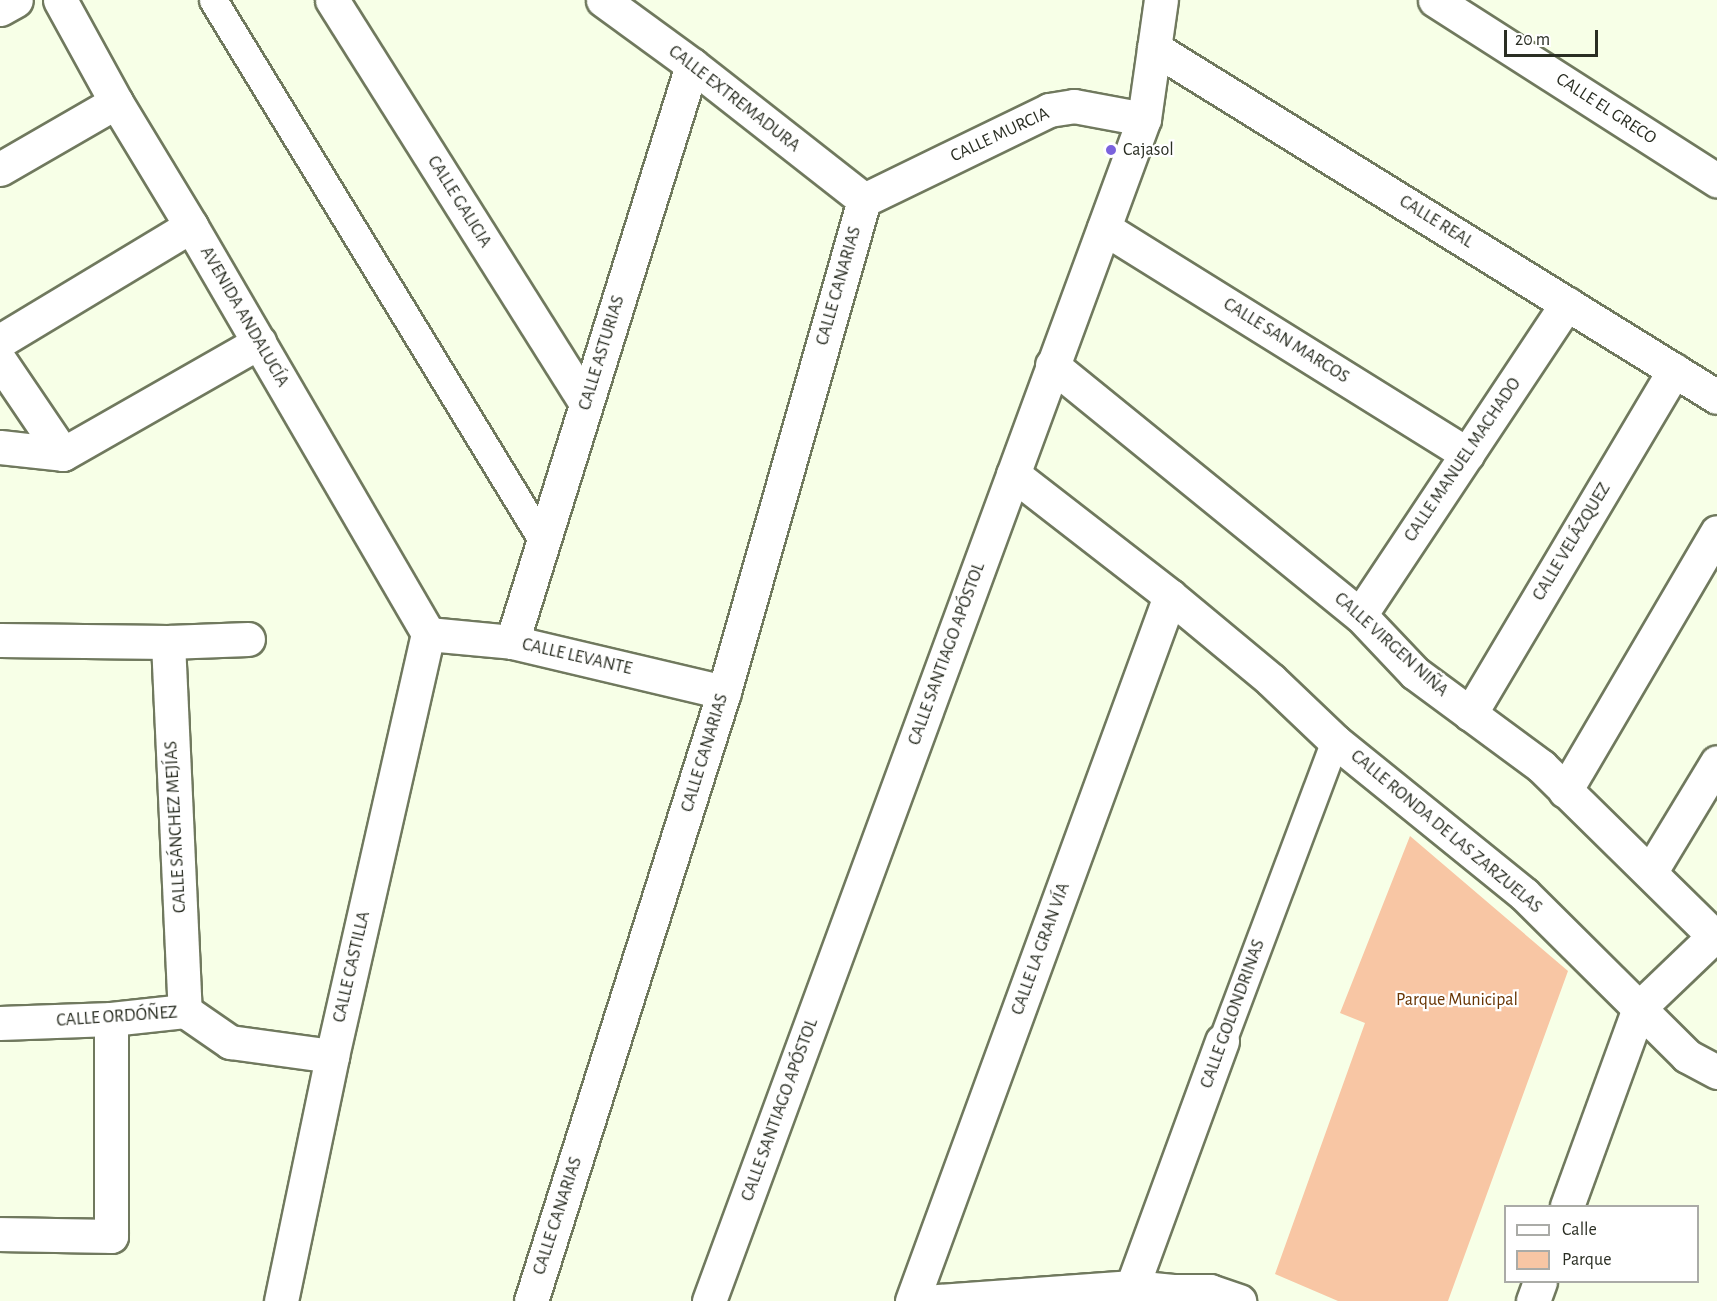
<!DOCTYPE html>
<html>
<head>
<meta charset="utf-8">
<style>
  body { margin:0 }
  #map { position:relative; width:1717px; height:1301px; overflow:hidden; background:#f7ffe7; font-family:"Alegreya Sans",sans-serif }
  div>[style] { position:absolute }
  .green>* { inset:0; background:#f8c6a4 }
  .roads { filter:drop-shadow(2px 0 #70795e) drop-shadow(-2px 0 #70795e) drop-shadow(0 2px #70795e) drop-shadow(0 -2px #70795e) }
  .pedestrian>* { height:27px; margin:-13.5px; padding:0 13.5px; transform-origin:13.5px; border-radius:13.5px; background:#fff }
  .minor>* { height:33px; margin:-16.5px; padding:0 16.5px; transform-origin:16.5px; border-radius:16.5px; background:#fff }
  .tertiary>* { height:33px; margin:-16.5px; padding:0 16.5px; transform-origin:16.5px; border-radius:16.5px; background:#fff }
  .dots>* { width:16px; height:16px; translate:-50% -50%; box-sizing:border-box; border:3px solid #fff; border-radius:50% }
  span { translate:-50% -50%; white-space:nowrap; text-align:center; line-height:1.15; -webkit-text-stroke:4.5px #fff; paint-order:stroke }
  .street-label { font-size:18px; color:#2a2e23 }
  .poi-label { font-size:18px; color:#2a2e23 }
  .left { translate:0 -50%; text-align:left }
  .park-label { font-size:18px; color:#683403 }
  .legend { position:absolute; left:1504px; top:1205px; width:195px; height:78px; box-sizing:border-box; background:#fff; border:2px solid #aaaba7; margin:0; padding:8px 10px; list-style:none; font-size:18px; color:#2a2e23 }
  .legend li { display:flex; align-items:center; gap:12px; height:30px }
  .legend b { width:30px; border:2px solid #aaaba7 }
  .scale { position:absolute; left:1504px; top:30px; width:94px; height:27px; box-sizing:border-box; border:3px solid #2a2e23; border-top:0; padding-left:8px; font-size:18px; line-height:21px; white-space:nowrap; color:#2a2e23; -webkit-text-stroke:4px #fff; paint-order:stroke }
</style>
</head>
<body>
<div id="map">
  <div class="green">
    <div style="clip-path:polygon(1410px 836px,1568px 971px,1448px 1301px,1338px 1301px,1275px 1274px,1365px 1023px,1340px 1013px)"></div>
  </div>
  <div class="roads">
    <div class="pedestrian">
      <div style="left:213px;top:0;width:634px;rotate:58.62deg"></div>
      <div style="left:1222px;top:1041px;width:321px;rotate:-69.4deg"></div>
    </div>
    <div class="minor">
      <div style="left:60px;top:0;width:116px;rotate:61.2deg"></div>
      <div style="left:116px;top:102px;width:145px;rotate:58.8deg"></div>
      <div style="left:191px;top:226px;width:472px;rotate:59.8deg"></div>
      <div style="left:332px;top:0;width:476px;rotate:57.8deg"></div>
      <div style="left:603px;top:0;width:110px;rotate:36.1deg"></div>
      <div style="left:692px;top:65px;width:219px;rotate:38.1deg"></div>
      <div style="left:1435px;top:0;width:335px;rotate:32.6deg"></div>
      <div style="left:0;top:9px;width:18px;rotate:-29deg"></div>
      <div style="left:0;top:169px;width:134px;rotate:-30deg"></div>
      <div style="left:1104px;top:228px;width:428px;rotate:31.9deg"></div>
      <div style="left:0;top:341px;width:223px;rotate:-31.1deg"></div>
      <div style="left:0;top:361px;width:112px;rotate:55.9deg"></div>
      <div style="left:1052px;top:365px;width:397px;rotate:39.1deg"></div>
      <div style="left:1360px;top:615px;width:80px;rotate:46.5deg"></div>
      <div style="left:1415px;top:673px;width:157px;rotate:36.4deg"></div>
      <div style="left:1541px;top:766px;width:247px;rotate:44.5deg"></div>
      <div style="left:0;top:447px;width:63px;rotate:6.3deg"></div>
      <div style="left:63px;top:454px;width:226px;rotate:-29.7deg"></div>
      <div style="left:1013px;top:474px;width:199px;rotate:37.8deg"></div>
      <div style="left:1170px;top:596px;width:131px;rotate:39.7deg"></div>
      <div style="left:1271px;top:680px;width:88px;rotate:43.6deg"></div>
      <div style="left:1335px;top:741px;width:243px;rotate:39deg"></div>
      <div style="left:1524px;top:894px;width:230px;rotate:44.8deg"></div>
      <div style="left:1687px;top:1056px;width:34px;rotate:28deg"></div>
      <div style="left:1360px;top:615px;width:374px;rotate:-56.4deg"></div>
      <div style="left:428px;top:634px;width:84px;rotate:5.4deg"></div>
      <div style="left:512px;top:642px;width:218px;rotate:13.3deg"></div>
      <div style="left:0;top:640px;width:168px;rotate:0.7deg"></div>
      <div style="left:168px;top:642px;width:80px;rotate:-2.1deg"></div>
      <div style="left:168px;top:642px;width:369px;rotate:87.4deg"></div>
      <div style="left:512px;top:642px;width:604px;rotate:-72.67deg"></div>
      <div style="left:1470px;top:714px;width:400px;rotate:-59.3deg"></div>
      <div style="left:1565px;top:791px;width:300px;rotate:-59.6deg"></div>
      <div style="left:1651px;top:871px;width:127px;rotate:-58.8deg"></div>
      <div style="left:0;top:1023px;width:111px;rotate:-2.1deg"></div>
      <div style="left:111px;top:1019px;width:74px;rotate:-6.2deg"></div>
      <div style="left:185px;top:1011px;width:55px;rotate:34.6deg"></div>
      <div style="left:230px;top:1042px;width:103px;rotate:7.8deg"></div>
      <div style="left:1567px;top:1206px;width:211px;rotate:-70deg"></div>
      <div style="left:1639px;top:1008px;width:104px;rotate:-43.8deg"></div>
      <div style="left:0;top:1234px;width:111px;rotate:1deg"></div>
      <div style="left:111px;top:1236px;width:217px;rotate:-90deg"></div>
      <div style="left:1132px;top:1287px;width:262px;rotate:-69.9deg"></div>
      <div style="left:1173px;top:1291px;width:37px"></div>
      <div style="left:1210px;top:1291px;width:31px;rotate:19deg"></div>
      <div style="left:281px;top:1301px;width:250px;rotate:-78.2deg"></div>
      <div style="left:332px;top:1056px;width:433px;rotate:-77.2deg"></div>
      <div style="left:912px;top:1301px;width:751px;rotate:-69.9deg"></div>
      <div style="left:1533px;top:1301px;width:20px;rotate:-70deg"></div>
    </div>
    <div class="tertiary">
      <div style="left:1154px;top:48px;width:662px;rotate:31.79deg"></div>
      <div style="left:531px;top:1301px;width:639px;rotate:-72.42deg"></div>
      <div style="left:724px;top:692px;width:512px;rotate:-74.12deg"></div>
      <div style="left:864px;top:200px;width:206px;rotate:-25.9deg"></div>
      <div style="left:1049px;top:110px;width:25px;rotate:-9deg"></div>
      <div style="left:1074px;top:106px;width:71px;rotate:10.5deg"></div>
      <div style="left:709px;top:1301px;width:1260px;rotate:-69.8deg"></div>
      <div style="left:1144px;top:119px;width:120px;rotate:-81.9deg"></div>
      <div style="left:938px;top:1301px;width:195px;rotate:-4.1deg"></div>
      <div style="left:1132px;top:1287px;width:41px;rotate:5.6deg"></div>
      <div style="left:1173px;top:1291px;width:11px;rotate:63deg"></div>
    </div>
  </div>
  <div class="dots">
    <div style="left:1111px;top:150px;background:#7a62dd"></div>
  </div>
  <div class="street-label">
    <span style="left:734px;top:99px;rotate:38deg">CALLE EXTREMADURA</span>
    <span style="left:1606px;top:109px;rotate:33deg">CALLE EL GRECO</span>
    <span style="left:1000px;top:135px;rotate:-25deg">CALLE MURCIA</span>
    <span style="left:459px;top:202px;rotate:58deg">CALLE GALICIA</span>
    <span style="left:1436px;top:222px;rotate:32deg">CALLE REAL</span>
    <span style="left:839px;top:286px;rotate:-74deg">CALLE CANARIAS</span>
    <span style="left:244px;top:317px;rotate:60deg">AVENIDA ANDALUCÍA</span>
    <span style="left:1286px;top:341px;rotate:32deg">CALLE SAN MARCOS</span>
    <span style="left:602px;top:353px;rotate:-73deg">CALLE ASTURIAS</span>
    <span style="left:1463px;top:460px;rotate:-56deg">CALLE MANUEL MACHADO</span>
    <span style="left:1572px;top:542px;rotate:-59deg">CALLE VELÁZQUEZ</span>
    <span style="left:1391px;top:645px;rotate:42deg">CALLE VIRGEN NIÑA</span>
    <span style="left:947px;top:654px;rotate:-70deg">CALLE SANTIAGO APÓSTOL</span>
    <span style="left:577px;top:657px;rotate:13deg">CALLE LEVANTE</span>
    <span style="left:705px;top:753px;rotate:-73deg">CALLE CANARIAS</span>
    <span style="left:176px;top:827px;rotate:-93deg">CALLE SÁNCHEZ MEJÍAS</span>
    <span style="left:1446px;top:832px;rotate:40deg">CALLE RONDA DE LAS ZARZUELAS</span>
    <span style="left:1041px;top:949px;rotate:-70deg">CALLE LA GRAN VÍA</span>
    <span style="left:352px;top:967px;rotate:-77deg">CALLE CASTILLA</span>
    <span style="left:1233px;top:1014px;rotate:-70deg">CALLE GOLONDRINAS</span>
    <span style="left:117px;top:1017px;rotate:-4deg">CALLE ORDÓÑEZ</span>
    <span style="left:780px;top:1110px;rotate:-70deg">CALLE SANTIAGO APÓSTOL</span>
    <span style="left:558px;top:1216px;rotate:-72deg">CALLE CANARIAS</span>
  </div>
  <div class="poi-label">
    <span class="left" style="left:1123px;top:150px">Cajasol</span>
  </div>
  <div class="park-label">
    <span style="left:1457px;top:1000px">Parque Municipal</span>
  </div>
  <ul class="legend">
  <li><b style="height:8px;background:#fff"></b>Calle</li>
  <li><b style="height:16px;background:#f8c6a4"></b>Parque</li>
  </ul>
  <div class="scale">20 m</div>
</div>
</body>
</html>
